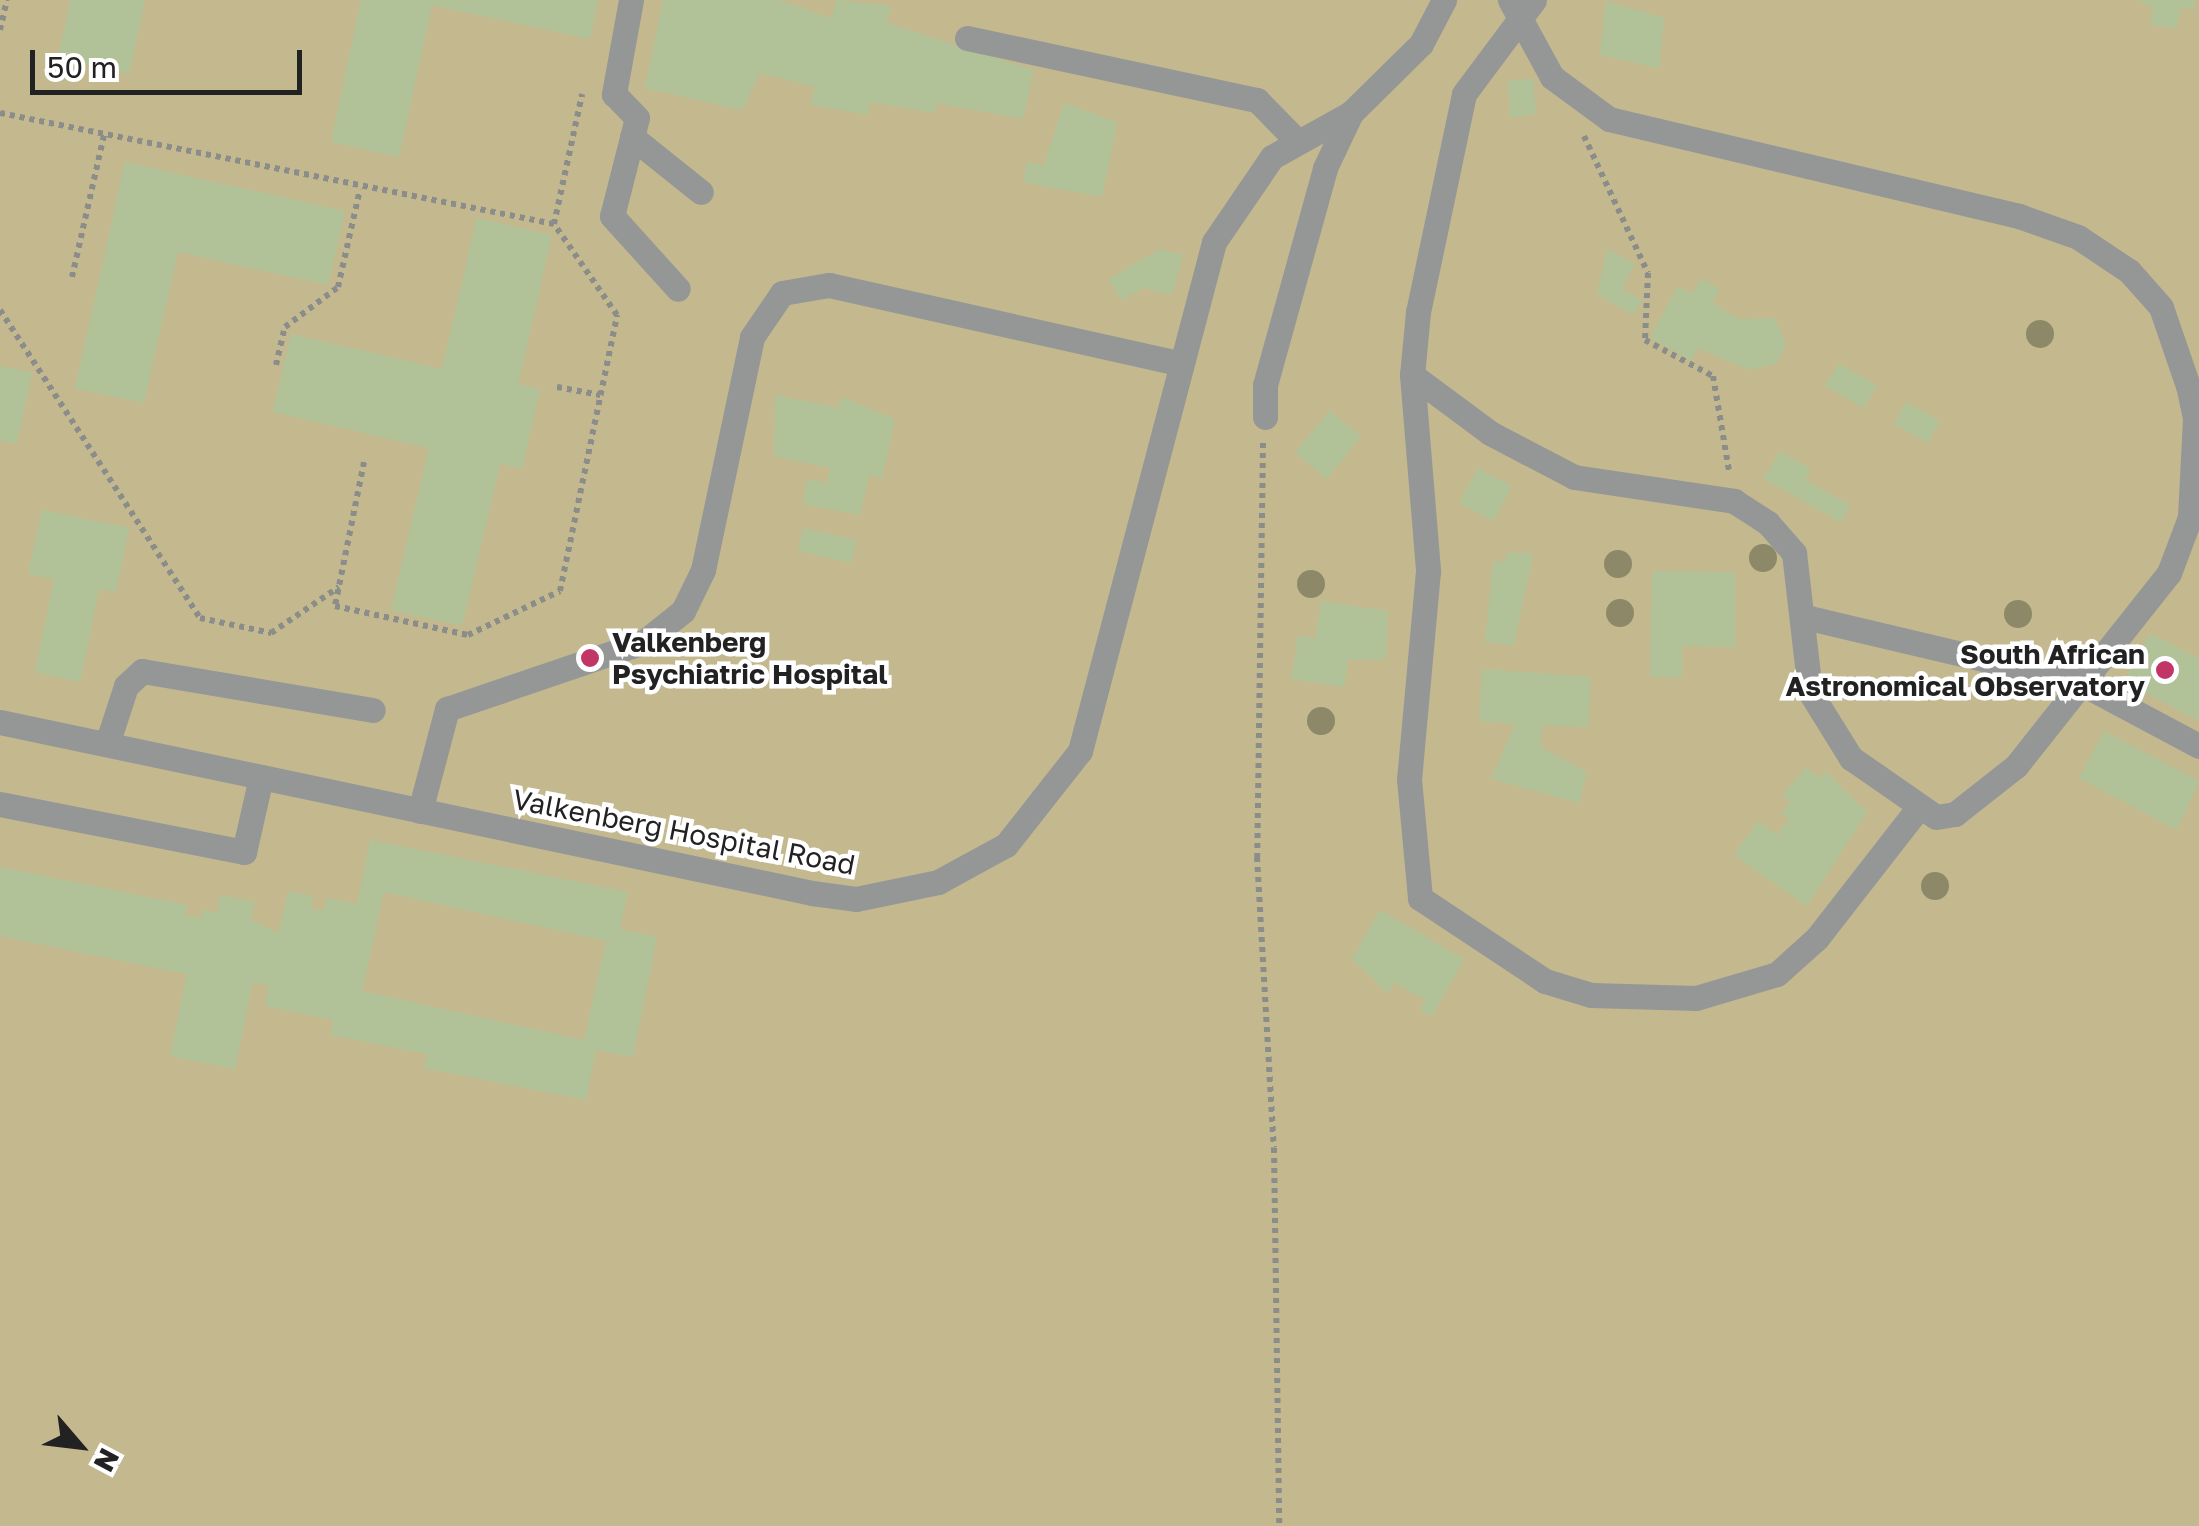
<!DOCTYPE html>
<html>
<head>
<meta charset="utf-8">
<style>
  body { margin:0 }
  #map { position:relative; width:2199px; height:1526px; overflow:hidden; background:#e1e4e2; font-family:"Golos Text",sans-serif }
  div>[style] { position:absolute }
  .green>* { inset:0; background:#c3b88e }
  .building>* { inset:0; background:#b1c298 }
  .path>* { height:6px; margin-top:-3px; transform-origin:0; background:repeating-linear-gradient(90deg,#8b8d8b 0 5px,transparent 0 10px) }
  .minor>* { height:25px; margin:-12.5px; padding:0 12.5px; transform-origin:12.5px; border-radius:12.5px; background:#959797 }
  .trees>* { width:28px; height:28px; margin:-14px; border-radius:50%; background:#8d8867 }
  .dots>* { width:28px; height:28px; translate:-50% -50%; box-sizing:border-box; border:5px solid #fff; border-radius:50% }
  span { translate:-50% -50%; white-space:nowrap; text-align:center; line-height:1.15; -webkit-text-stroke:9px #fff; paint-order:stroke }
  .poi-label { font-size:28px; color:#212221; font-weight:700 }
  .left { translate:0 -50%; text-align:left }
  .right { translate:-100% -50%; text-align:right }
  .street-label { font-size:28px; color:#212221 }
  .north { position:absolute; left:30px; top:1396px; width:100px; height:100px; -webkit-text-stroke:8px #fff; paint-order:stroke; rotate:118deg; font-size:28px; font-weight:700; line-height:40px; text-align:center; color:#212221 }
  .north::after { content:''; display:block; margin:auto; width:35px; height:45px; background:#212221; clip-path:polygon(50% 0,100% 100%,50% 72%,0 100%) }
  .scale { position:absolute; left:30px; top:50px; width:272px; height:45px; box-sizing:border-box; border:5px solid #212221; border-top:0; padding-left:12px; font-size:30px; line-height:35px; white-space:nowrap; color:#212221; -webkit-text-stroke:8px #fff; paint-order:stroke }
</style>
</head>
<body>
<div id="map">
  <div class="green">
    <div style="clip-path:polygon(0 0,2199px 0,2199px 1526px,0 1526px)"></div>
  </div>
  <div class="building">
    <div style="clip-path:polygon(71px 0,145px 0,129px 74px,58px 58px)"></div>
    <div style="clip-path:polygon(361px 0,598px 0,590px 39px,432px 5px,399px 157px,331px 142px)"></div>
    <div style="clip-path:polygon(663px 0,778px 0,832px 18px,836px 0,891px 6px,887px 23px,1034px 70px,1023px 119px,936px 103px,935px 113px,870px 102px,868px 115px,811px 105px,815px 87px,760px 73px,742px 110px,645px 88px)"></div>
    <div style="clip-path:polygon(2138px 0,2195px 0,2194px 9px,2181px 8px,2177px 28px,2151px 25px,2153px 8px)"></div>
    <div style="clip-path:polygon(1606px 1px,1664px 18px,1659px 68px,1600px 55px)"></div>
    <div style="clip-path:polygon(1533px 79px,1536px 114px,1510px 117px,1508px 80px)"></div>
    <div style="clip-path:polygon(1064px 103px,1117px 122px,1102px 197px,1023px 182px,1027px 162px,1044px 165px)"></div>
    <div style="clip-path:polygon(125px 162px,345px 211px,328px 285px,178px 252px,144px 403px,75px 388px)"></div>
    <div style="clip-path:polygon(477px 218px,552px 235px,518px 384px,540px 389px,522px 469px,500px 464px,462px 626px,391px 610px,429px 448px,273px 412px,291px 334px,442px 369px)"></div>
    <div style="clip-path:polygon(1160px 249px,1183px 255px,1172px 295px,1144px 288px,1121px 300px,1109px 279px)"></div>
    <div style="clip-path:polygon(1607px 249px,1635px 264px,1622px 289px,1642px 300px,1633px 315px,1597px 294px)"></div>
    <div style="clip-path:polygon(1701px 278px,1720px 289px,1713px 303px,1738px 319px,1775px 318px,1786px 345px,1777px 363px,1749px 370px,1698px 348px,1691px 361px,1650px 338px,1678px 286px,1692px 294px)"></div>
    <div style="clip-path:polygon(1839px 363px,1877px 386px,1864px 408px,1825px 386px)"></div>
    <div style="clip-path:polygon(0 366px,32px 372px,17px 444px,0 440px)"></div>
    <div style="clip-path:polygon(775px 395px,838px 408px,841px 397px,895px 419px,882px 478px,869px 475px,860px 515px,803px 504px,808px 479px,827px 483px,830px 468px,774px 456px)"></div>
    <div style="clip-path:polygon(1906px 402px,1940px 421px,1928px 443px,1894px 424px)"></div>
    <div style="clip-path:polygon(1329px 411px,1361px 436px,1327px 479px,1295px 453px)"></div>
    <div style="clip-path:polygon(1780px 451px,1811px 469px,1805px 480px,1850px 505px,1841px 522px,1764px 479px)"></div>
    <div style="clip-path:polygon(1478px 468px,1512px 486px,1493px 521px,1459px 503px)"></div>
    <div style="clip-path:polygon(42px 510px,129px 528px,116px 592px,99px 589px,80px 682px,35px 672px,54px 579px,28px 574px)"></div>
    <div style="clip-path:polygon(803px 528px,857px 540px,851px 563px,798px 551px)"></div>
    <div style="clip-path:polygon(1506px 552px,1533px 554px,1514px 645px,1485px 642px,1493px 561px,1505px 562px)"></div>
    <div style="clip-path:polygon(1652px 571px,1735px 572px,1735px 647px,1682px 646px,1682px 678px,1650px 677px)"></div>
    <div style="clip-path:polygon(1321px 601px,1388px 611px,1386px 659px,1348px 660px,1344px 687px,1291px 679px,1298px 635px,1316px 638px)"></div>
    <div style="clip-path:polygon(2150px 633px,2199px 659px,2199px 721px,2124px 681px)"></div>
    <div style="clip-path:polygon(1482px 669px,1591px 677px,1588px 727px,1542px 725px,1541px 747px,1587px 772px,1579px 803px,1491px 779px,1515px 724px,1479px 721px)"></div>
    <div style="clip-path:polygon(2104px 731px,2199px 781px,2177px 830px,2079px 778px)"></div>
    <div style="clip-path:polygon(1806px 767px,1820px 778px,1825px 771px,1867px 812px,1807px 906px,1734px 855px,1758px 821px,1777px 835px,1789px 819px,1781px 814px,1791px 801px,1782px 795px)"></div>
    <div style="clip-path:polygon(evenodd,370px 840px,628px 892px,620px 929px,657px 937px,633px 1057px,596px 1050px,586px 1100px,424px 1068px,427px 1054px,331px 1035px,333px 1020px,265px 1006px,269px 986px,253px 982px,235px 1069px,170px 1056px,187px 974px,0 936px,0 867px,187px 905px,185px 915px,201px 918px,203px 909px,217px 913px,221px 895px,255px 902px,251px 920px,279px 933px,288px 891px,313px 896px,310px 908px,324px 911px,327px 898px,357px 904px,370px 840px,384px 892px,606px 941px,584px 1040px,362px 991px,384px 892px)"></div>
    <div style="clip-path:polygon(1380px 910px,1464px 959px,1432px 1016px,1420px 1010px,1425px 1000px,1394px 983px,1388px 993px,1352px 959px)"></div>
  </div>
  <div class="path">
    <div style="left:0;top:30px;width:31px;rotate:-77deg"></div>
    <div style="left:0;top:113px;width:565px;rotate:11.33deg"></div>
    <div style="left:1584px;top:136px;width:151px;rotate:65deg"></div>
    <div style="left:1648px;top:273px;width:67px;rotate:92.6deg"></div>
    <div style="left:1645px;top:340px;width:77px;rotate:27.9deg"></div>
    <div style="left:1713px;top:376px;width:96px;rotate:80.4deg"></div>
    <div style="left:72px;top:277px;width:146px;rotate:-77.3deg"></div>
    <div style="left:0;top:310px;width:367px;rotate:57deg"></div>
    <div style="left:200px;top:618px;width:73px;rotate:11.9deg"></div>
    <div style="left:271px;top:633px;width:82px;rotate:-34.1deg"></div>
    <div style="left:276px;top:365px;width:39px;rotate:-77deg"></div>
    <div style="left:285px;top:327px;width:66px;rotate:-37deg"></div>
    <div style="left:338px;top:287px;width:100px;rotate:-77.3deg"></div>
    <div style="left:557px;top:387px;width:44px;rotate:10.5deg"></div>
    <div style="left:1263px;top:443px;width:414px;rotate:90.8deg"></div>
    <div style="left:1257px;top:857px;width:291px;rotate:86.7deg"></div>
    <div style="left:1274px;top:1148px;width:378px;rotate:89.2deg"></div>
    <div style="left:364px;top:462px;width:147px;rotate:101.4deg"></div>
    <div style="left:335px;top:606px;width:136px;rotate:12.3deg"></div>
    <div style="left:468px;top:635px;width:102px;rotate:-25.6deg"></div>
    <div style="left:560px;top:591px;width:282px;rotate:-78.3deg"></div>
    <div style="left:617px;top:315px;width:111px;rotate:-124.7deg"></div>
    <div style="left:554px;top:224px;width:133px;rotate:-77.8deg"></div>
  </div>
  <div class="minor">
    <div style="left:631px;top:0;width:96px;rotate:100.3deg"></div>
    <div style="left:614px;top:94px;width:33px;rotate:46deg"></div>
    <div style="left:637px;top:118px;width:101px;rotate:104.3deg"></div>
    <div style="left:612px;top:216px;width:98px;rotate:47.9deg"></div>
    <div style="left:1534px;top:0;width:117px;rotate:126.7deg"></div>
    <div style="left:1464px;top:94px;width:223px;rotate:101.9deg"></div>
    <div style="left:1418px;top:312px;width:63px;rotate:95.4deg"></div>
    <div style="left:1412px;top:375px;width:197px;rotate:85.3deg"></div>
    <div style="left:1428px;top:571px;width:209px;rotate:95.2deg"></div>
    <div style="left:1409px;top:779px;width:120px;rotate:84.7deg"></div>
    <div style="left:1420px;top:898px;width:150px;rotate:33.6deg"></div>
    <div style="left:1545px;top:981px;width:48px;rotate:16.9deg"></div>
    <div style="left:1591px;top:995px;width:105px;rotate:1.6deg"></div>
    <div style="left:1696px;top:998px;width:84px;rotate:-16.5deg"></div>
    <div style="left:1777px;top:974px;width:54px;rotate:-42deg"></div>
    <div style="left:1817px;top:938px;width:161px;rotate:-52.1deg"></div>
    <div style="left:967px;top:38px;width:297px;rotate:12.1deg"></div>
    <div style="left:1257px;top:100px;width:56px;rotate:45.7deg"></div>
    <div style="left:632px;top:137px;width:88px;rotate:38.6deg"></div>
    <div style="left:1412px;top:375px;width:97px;rotate:36.6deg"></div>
    <div style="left:1490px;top:433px;width:95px;rotate:27.6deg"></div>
    <div style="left:1574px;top:477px;width:162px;rotate:8.5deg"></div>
    <div style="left:1734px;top:501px;width:40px;rotate:32.9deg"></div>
    <div style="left:1768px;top:523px;width:40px;rotate:49deg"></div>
    <div style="left:1794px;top:553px;width:140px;rotate:83.4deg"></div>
    <div style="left:1810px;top:692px;width:78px;rotate:58.2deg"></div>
    <div style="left:1851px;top:758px;width:103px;rotate:34.8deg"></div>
    <div style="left:1936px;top:817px;width:19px;rotate:-9deg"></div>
    <div style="left:1955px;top:814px;width:78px;rotate:-38.2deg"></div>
    <div style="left:2016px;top:766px;width:246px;rotate:-51.6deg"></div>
    <div style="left:2169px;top:573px;width:60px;rotate:-69.4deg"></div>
    <div style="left:2190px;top:517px;width:99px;rotate:-87.1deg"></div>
    <div style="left:2195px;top:418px;width:33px;rotate:-102deg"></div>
    <div style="left:2188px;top:386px;width:83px;rotate:-108.9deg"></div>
    <div style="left:2161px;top:307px;width:48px;rotate:-131.6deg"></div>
    <div style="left:2129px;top:271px;width:61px;rotate:-146.3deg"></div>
    <div style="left:2078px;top:237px;width:63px;rotate:-160.4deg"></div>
    <div style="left:2019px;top:216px;width:421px;rotate:-166.7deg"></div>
    <div style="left:1609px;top:119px;width:71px;rotate:-143.6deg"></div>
    <div style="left:1552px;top:77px;width:88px;rotate:-118.6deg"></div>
    <div style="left:1265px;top:417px;width:32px;rotate:-90deg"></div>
    <div style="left:1265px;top:385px;width:225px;rotate:-74.5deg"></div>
    <div style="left:1325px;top:168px;width:61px;rotate:-64.7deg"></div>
    <div style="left:1351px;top:113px;width:98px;rotate:-44.6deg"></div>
    <div style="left:1421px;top:44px;width:50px;rotate:-62.4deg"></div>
    <div style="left:1805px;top:617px;width:282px;rotate:13.3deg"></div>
    <div style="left:2079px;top:682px;width:136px;rotate:28.1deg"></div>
    <div style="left:0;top:722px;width:830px;rotate:11.89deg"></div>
    <div style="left:812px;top:893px;width:44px;rotate:7.8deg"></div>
    <div style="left:856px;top:899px;width:84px;rotate:-11.7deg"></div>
    <div style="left:938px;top:882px;width:77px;rotate:-28.6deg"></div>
    <div style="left:1006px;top:845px;width:120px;rotate:-51.8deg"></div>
    <div style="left:1080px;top:751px;width:526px;rotate:-75.25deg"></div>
    <div style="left:1214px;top:242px;width:103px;rotate:-55.7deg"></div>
    <div style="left:1272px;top:157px;width:90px;rotate:-29.1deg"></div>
    <div style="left:107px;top:744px;width:61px;rotate:-71.9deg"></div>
    <div style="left:126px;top:686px;width:22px;rotate:-43deg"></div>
    <div style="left:142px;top:671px;width:234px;rotate:9.6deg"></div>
    <div style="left:0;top:804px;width:249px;rotate:11.1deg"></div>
    <div style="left:244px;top:852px;width:77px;rotate:-77.2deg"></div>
    <div style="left:420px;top:811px;width:106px;rotate:-75.2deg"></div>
    <div style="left:447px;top:709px;width:208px;rotate:-18.8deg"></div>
    <div style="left:644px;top:642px;width:50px;rotate:-38.5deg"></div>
    <div style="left:683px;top:611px;width:46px;rotate:-64deg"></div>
    <div style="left:703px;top:570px;width:238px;rotate:-78.1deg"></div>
    <div style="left:752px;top:337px;width:53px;rotate:-55.7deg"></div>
    <div style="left:782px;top:293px;width:48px;rotate:-9.7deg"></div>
    <div style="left:829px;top:285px;width:361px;rotate:12.6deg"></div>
  </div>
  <div class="trees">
    <div style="left:2040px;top:334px"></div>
    <div style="left:1763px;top:558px"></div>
    <div style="left:1618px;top:564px"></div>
    <div style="left:1311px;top:584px"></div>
    <div style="left:1620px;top:613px"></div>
    <div style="left:2018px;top:614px"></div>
    <div style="left:1321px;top:721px"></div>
    <div style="left:1935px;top:886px"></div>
  </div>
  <div class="dots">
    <div style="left:590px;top:658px;background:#c23567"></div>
    <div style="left:2165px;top:670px;background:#c23567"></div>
  </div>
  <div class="poi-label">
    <span class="left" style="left:612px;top:658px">Valkenberg<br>Psychiatric Hospital</span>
    <span class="right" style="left:2145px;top:670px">South African<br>Astronomical Observatory</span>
  </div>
  <div class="street-label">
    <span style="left:684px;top:832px;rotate:11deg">Valkenberg Hospital Road</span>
  </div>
  <div class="north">N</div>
  <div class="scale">50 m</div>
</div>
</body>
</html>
